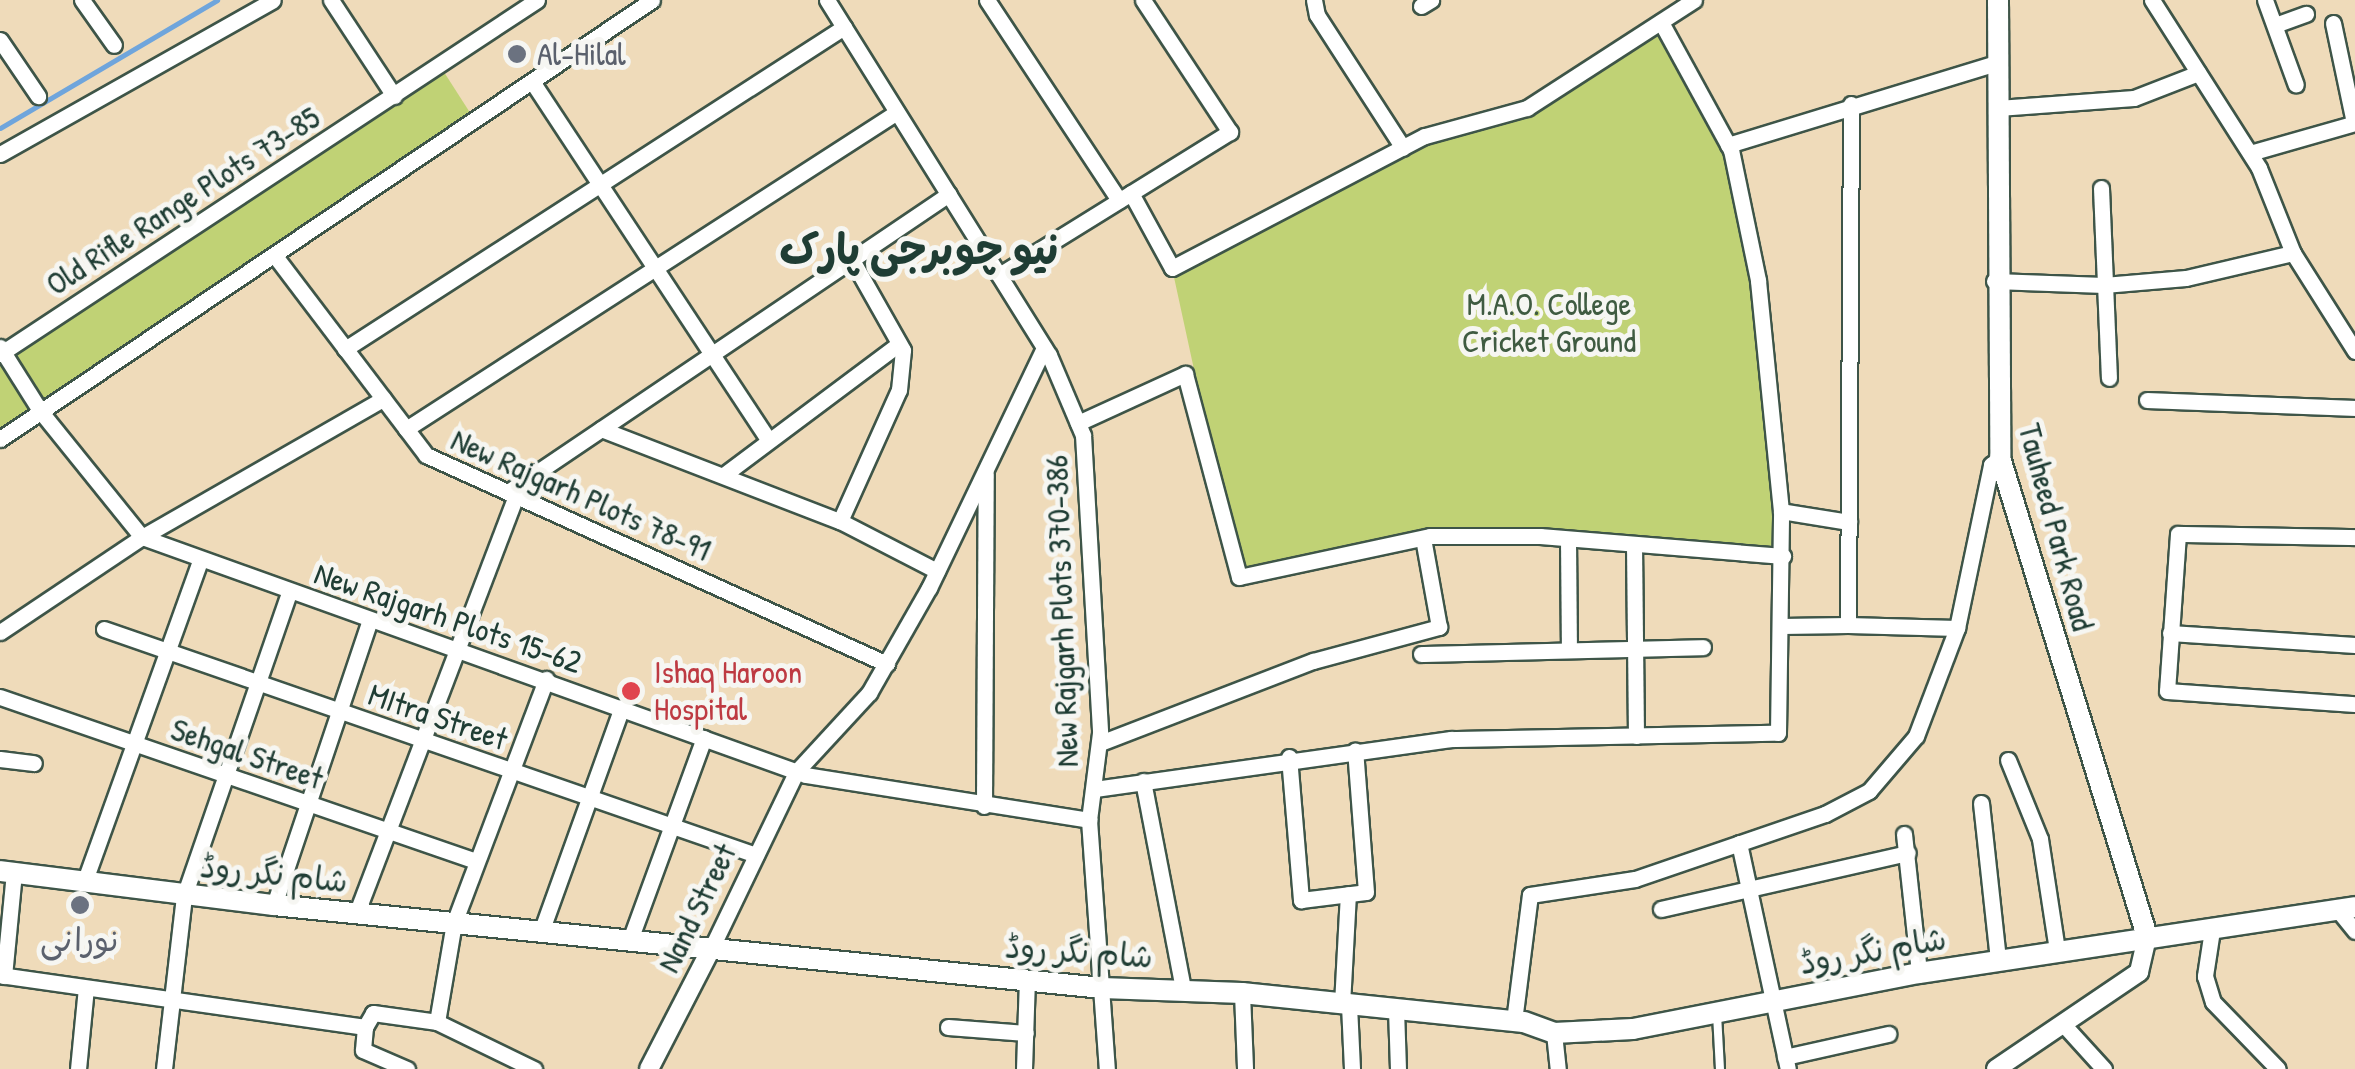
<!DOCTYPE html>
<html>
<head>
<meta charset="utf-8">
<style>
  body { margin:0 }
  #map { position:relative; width:2355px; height:1069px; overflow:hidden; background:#efdbba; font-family:"Patrick Hand","Playpen Sans Arabic",sans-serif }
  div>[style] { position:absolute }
  .green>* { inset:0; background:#c0d275 }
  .stream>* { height:5px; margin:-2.5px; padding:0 2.5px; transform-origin:2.5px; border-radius:2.5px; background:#6fa5dc }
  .roads { filter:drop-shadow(2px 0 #3e5548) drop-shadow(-2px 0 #3e5548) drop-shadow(0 2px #3e5548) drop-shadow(0 -2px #3e5548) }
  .service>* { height:8px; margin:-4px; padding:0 4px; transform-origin:4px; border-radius:4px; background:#fff }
  .minor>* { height:15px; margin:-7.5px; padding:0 7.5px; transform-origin:7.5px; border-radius:7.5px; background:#fff }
  .tertiary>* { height:18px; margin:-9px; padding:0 9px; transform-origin:9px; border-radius:9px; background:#fff }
  .secondary>* { height:20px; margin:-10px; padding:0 10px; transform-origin:10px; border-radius:10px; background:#fff }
  .dots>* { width:28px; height:28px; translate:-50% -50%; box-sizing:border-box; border:5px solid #f6f6f2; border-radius:50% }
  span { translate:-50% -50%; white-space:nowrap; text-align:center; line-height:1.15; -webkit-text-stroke:10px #f6f6f2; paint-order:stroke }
  .worship-label { font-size:32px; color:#5b616d }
  .left { translate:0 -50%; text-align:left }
  .street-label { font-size:32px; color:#1f3d34 }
  .park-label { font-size:32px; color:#3f5b41 }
  .health-label { font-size:32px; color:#be3a42 }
  .district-label { font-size:42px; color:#1f3d34; font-weight:700 }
</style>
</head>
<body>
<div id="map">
  <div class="green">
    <div style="clip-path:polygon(1661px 23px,1728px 145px,1758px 280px,1783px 556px,1540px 536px,1424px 538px,1239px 577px,1172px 268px,1425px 136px,1527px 108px)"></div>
    <div style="clip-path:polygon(442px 69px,476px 122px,0 441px,0 355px)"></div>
  </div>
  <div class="stream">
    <div style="left:0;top:128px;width:252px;rotate:-30.5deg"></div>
  </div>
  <div class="roads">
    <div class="service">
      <div style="left:1717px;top:1014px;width:55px;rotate:86.9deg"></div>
    </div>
    <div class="minor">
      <div style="left:82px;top:0;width:55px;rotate:54.6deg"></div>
      <div style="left:331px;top:0;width:115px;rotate:56.7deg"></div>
      <div style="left:827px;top:0;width:419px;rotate:58deg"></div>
      <div style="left:1049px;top:355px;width:87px;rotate:67deg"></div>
      <div style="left:1083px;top:435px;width:298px;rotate:86.7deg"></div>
      <div style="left:1100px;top:733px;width:88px;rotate:97.2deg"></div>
      <div style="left:1089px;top:820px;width:250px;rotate:85.9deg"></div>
      <div style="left:987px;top:0;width:240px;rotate:56.6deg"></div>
      <div style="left:1314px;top:0;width:15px;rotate:79deg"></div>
      <div style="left:1317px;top:15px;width:158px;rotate:57.1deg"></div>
      <div style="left:2152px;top:0;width:199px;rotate:57.5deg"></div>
      <div style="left:2259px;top:168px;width:92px;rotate:68.2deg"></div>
      <div style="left:2293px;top:253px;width:116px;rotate:57.7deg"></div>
      <div style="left:2265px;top:0;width:90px;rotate:70deg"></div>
      <div style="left:1421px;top:6px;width:12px;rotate:-31deg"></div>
      <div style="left:2333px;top:23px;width:102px;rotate:78.1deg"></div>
      <div style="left:2275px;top:25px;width:33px;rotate:-20deg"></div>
      <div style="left:0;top:40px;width:68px;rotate:55.8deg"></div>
      <div style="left:533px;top:83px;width:424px;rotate:56.6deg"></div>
      <div style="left:1998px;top:108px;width:136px;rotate:-4.2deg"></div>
      <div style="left:2134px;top:98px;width:69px;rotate:-21.3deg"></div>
      <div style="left:1728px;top:145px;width:283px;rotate:-17deg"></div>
      <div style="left:2250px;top:153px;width:109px;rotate:-15.9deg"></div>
      <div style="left:0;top:154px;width:313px;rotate:-29.4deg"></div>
      <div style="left:2101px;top:188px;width:190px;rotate:87.6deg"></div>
      <div style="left:1131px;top:193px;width:85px;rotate:61.3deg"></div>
      <div style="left:1172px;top:268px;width:285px;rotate:-27.6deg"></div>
      <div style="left:1425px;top:136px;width:106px;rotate:-15.4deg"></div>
      <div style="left:1527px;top:108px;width:199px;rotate:-32.9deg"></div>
      <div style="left:275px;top:256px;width:250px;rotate:52.8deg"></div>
      <div style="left:426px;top:455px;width:506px;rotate:24.39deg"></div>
      <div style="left:999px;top:275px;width:272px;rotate:-31.8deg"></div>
      <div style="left:1230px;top:132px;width:158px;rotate:-123.4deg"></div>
      <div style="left:1994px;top:281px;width:110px;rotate:2.1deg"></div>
      <div style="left:2104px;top:285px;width:82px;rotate:-4.9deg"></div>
      <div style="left:2186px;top:278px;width:110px;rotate:-13.2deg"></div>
      <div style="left:0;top:347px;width:77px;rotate:57.8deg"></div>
      <div style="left:41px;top:412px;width:161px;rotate:51.1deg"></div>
      <div style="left:142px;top:537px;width:705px;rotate:19.72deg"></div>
      <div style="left:806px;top:775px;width:287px;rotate:9deg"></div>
      <div style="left:345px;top:349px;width:594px;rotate:-32.83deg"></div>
      <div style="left:0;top:354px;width:643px;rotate:-33.39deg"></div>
      <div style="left:2147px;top:400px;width:208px;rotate:2.2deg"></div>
      <div style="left:1078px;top:423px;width:118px;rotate:-24.6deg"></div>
      <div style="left:1185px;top:374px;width:210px;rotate:75.1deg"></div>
      <div style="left:1239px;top:577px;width:195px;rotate:-12.1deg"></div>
      <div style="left:1430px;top:536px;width:110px"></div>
      <div style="left:1540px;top:536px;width:244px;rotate:4.7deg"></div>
      <div style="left:406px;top:429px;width:584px;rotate:-32.85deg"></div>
      <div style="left:601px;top:429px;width:256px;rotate:21.1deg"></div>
      <div style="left:840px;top:521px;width:109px;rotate:27.3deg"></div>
      <div style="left:0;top:439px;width:786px;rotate:-33.95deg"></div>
      <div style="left:725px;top:474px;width:217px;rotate:-36.8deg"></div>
      <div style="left:508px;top:492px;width:532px;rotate:-34.05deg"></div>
      <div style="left:1781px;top:511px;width:69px;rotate:9.2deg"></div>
      <div style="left:840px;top:521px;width:144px;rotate:-65.8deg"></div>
      <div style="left:899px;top:390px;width:40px;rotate:-84.3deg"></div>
      <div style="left:903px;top:350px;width:103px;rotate:-119.5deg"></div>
      <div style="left:2355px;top:537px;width:177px;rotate:-179deg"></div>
      <div style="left:2178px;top:534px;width:157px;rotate:94deg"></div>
      <div style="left:2167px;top:691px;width:188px;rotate:4deg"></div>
      <div style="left:1568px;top:539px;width:110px;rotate:89.5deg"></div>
      <div style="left:1634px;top:544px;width:192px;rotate:89.4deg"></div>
      <div style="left:1848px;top:625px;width:109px;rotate:1.6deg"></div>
      <div style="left:1781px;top:626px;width:67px;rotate:-0.9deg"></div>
      <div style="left:1848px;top:625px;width:521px;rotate:-89.67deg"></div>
      <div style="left:104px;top:629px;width:690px;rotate:19.12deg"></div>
      <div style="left:0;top:632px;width:171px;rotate:-33.8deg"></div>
      <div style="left:142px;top:537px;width:278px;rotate:-29.8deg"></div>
      <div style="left:2170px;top:633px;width:185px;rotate:3.7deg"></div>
      <div style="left:1421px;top:654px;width:282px;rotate:-1.4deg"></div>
      <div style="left:0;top:697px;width:503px;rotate:19.01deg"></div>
      <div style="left:1100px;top:743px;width:228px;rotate:-21.1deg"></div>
      <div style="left:1313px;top:661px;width:131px;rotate:-15.1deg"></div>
      <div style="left:1439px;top:627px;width:90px;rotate:-100.2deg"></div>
      <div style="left:1289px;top:757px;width:144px;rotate:85.2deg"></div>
      <div style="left:1301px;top:900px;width:65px;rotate:-7deg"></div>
      <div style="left:1366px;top:892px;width:142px;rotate:-94.4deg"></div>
      <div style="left:0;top:759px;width:34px;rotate:7deg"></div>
      <div style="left:2008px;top:760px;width:85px;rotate:67.9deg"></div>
      <div style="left:2040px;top:839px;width:112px;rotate:81.3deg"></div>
      <div style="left:1143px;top:781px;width:212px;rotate:79.1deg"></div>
      <div style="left:1095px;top:789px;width:359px;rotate:-8deg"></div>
      <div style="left:1451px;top:739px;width:327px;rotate:-1.1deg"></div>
      <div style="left:1778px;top:733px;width:222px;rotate:-89.2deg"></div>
      <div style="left:1781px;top:511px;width:232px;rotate:-95.7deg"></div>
      <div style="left:1758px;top:280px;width:133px;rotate:-101.7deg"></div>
      <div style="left:1731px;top:150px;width:146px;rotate:-118.7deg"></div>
      <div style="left:1981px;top:803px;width:158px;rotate:83.8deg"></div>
      <div style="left:984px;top:806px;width:332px;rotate:-89.7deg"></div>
      <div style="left:1904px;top:834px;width:140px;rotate:83.8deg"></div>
      <div style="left:1739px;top:843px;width:231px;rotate:77.8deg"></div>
      <div style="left:84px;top:883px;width:343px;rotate:-70.2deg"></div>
      <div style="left:274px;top:905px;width:301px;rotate:-71.4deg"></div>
      <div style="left:1661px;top:909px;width:253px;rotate:-12.8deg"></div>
      <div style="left:2338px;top:910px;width:27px;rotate:51deg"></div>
      <div style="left:357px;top:912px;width:445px;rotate:-69.1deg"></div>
      <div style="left:2212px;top:930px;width:47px;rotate:98.7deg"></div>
      <div style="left:2205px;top:976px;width:27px;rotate:73deg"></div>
      <div style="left:2213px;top:1002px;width:93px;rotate:45.9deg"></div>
      <div style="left:541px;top:932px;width:239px;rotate:-70.2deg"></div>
      <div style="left:630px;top:940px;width:215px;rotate:-69.9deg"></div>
      <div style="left:711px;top:949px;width:196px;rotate:-64.3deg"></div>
      <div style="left:796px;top:772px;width:108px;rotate:-47.3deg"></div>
      <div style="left:869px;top:693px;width:121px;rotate:-60.3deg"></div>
      <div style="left:929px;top:588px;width:266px;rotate:-64.4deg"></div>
      <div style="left:0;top:975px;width:369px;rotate:8.1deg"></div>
      <div style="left:365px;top:1027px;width:23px;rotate:95deg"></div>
      <div style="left:363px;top:1050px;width:48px;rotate:23.4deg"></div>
      <div style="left:4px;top:976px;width:103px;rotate:-84.5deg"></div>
      <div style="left:1242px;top:993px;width:76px;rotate:87.7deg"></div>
      <div style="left:1342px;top:1004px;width:110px;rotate:-86.9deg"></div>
      <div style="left:1349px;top:1005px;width:64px;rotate:87.3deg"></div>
      <div style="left:1396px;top:1009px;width:60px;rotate:88.1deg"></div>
      <div style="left:1514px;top:1021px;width:127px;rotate:-82.8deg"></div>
      <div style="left:1530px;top:895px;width:106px;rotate:-8.7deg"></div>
      <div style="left:1635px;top:879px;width:201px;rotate:-18.9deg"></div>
      <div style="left:1825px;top:814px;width:50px;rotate:-27.6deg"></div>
      <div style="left:1869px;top:791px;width:72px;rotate:-49.5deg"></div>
      <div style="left:1916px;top:736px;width:116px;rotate:-69.2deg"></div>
      <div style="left:1957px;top:628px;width:167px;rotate:-78.2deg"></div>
      <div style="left:1991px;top:465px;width:11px;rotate:-38deg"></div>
      <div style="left:437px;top:1022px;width:100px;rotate:-80.3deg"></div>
      <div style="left:454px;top:923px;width:261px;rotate:-69.3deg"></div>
      <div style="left:2063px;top:1024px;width:61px;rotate:47.7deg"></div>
      <div style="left:365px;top:1027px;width:16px;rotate:-60deg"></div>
      <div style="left:373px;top:1013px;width:65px;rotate:8deg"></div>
      <div style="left:437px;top:1022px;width:108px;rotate:25.9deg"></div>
      <div style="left:948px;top:1027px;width:78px;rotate:4.4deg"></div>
      <div style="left:1554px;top:1033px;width:36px;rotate:84deg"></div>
      <div style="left:1785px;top:1057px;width:106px;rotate:-12.6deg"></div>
      <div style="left:78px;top:1069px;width:81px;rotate:-84.4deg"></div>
      <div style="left:164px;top:1069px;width:174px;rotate:-83.4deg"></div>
      <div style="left:184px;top:896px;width:321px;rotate:-70.9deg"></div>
      <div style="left:1024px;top:1069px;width:90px;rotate:-88.1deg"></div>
    </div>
    <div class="tertiary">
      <div style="left:649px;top:1069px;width:135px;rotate:-62.7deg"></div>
      <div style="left:1996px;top:1069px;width:173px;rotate:-34.1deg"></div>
      <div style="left:2139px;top:972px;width:37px;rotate:-77deg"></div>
    </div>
    <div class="secondary">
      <div style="left:1998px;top:0;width:458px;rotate:89.7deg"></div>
      <div style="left:2000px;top:458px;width:500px;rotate:72.91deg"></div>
      <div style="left:0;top:871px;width:276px;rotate:7.1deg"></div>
      <div style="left:274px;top:905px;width:832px;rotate:5.72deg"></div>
      <div style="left:1102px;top:988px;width:140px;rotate:2deg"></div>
      <div style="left:1242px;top:993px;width:283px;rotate:5.9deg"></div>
      <div style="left:1524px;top:1022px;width:32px;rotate:20deg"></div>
      <div style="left:1554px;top:1033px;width:79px;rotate:-2.9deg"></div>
      <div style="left:1633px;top:1029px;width:291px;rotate:-11.1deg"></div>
      <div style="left:1919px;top:973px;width:441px;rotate:-8.6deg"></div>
    </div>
  </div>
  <div class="dots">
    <div style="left:517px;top:54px;background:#6b7280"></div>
    <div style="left:631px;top:691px;background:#e0444e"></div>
    <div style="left:80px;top:905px;background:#6b7280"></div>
  </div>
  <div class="worship-label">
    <span class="left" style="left:537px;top:54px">Al-Hilal</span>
    <span style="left:80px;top:940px">نورانی</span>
  </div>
  <div class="street-label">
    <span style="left:183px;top:201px;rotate:-33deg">Old Rifle Range Plots 73-85</span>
    <span style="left:581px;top:495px;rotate:24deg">New Rajgarh Plots 78-91</span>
    <span style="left:2056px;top:527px;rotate:75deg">Tauheed Park Road</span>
    <span style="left:1062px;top:611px;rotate:-92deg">New Rajgarh Plots 370-386</span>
    <span style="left:448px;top:618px;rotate:19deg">New Rajgarh Plots 15-62</span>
    <span style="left:438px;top:717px;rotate:19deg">MItra Street</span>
    <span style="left:247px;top:754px;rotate:19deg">Sehgal Street</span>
    <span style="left:274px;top:874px;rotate:6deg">شام نگر روڈ</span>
    <span style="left:697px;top:908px;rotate:-64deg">Nand Street</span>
    <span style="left:1873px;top:951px;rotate:-10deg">شام نگر روڈ</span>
    <span style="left:1079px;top:952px;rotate:4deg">شام نگر روڈ</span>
  </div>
  <div class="park-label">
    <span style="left:1549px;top:323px">M.A.O. College<br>Cricket Ground</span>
  </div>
  <div class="health-label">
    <span class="left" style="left:654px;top:691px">Ishaq Haroon<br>Hospital</span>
  </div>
  <div class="district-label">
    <span style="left:919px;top:249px">نیو چوبرجی پارک</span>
  </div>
</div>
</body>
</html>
